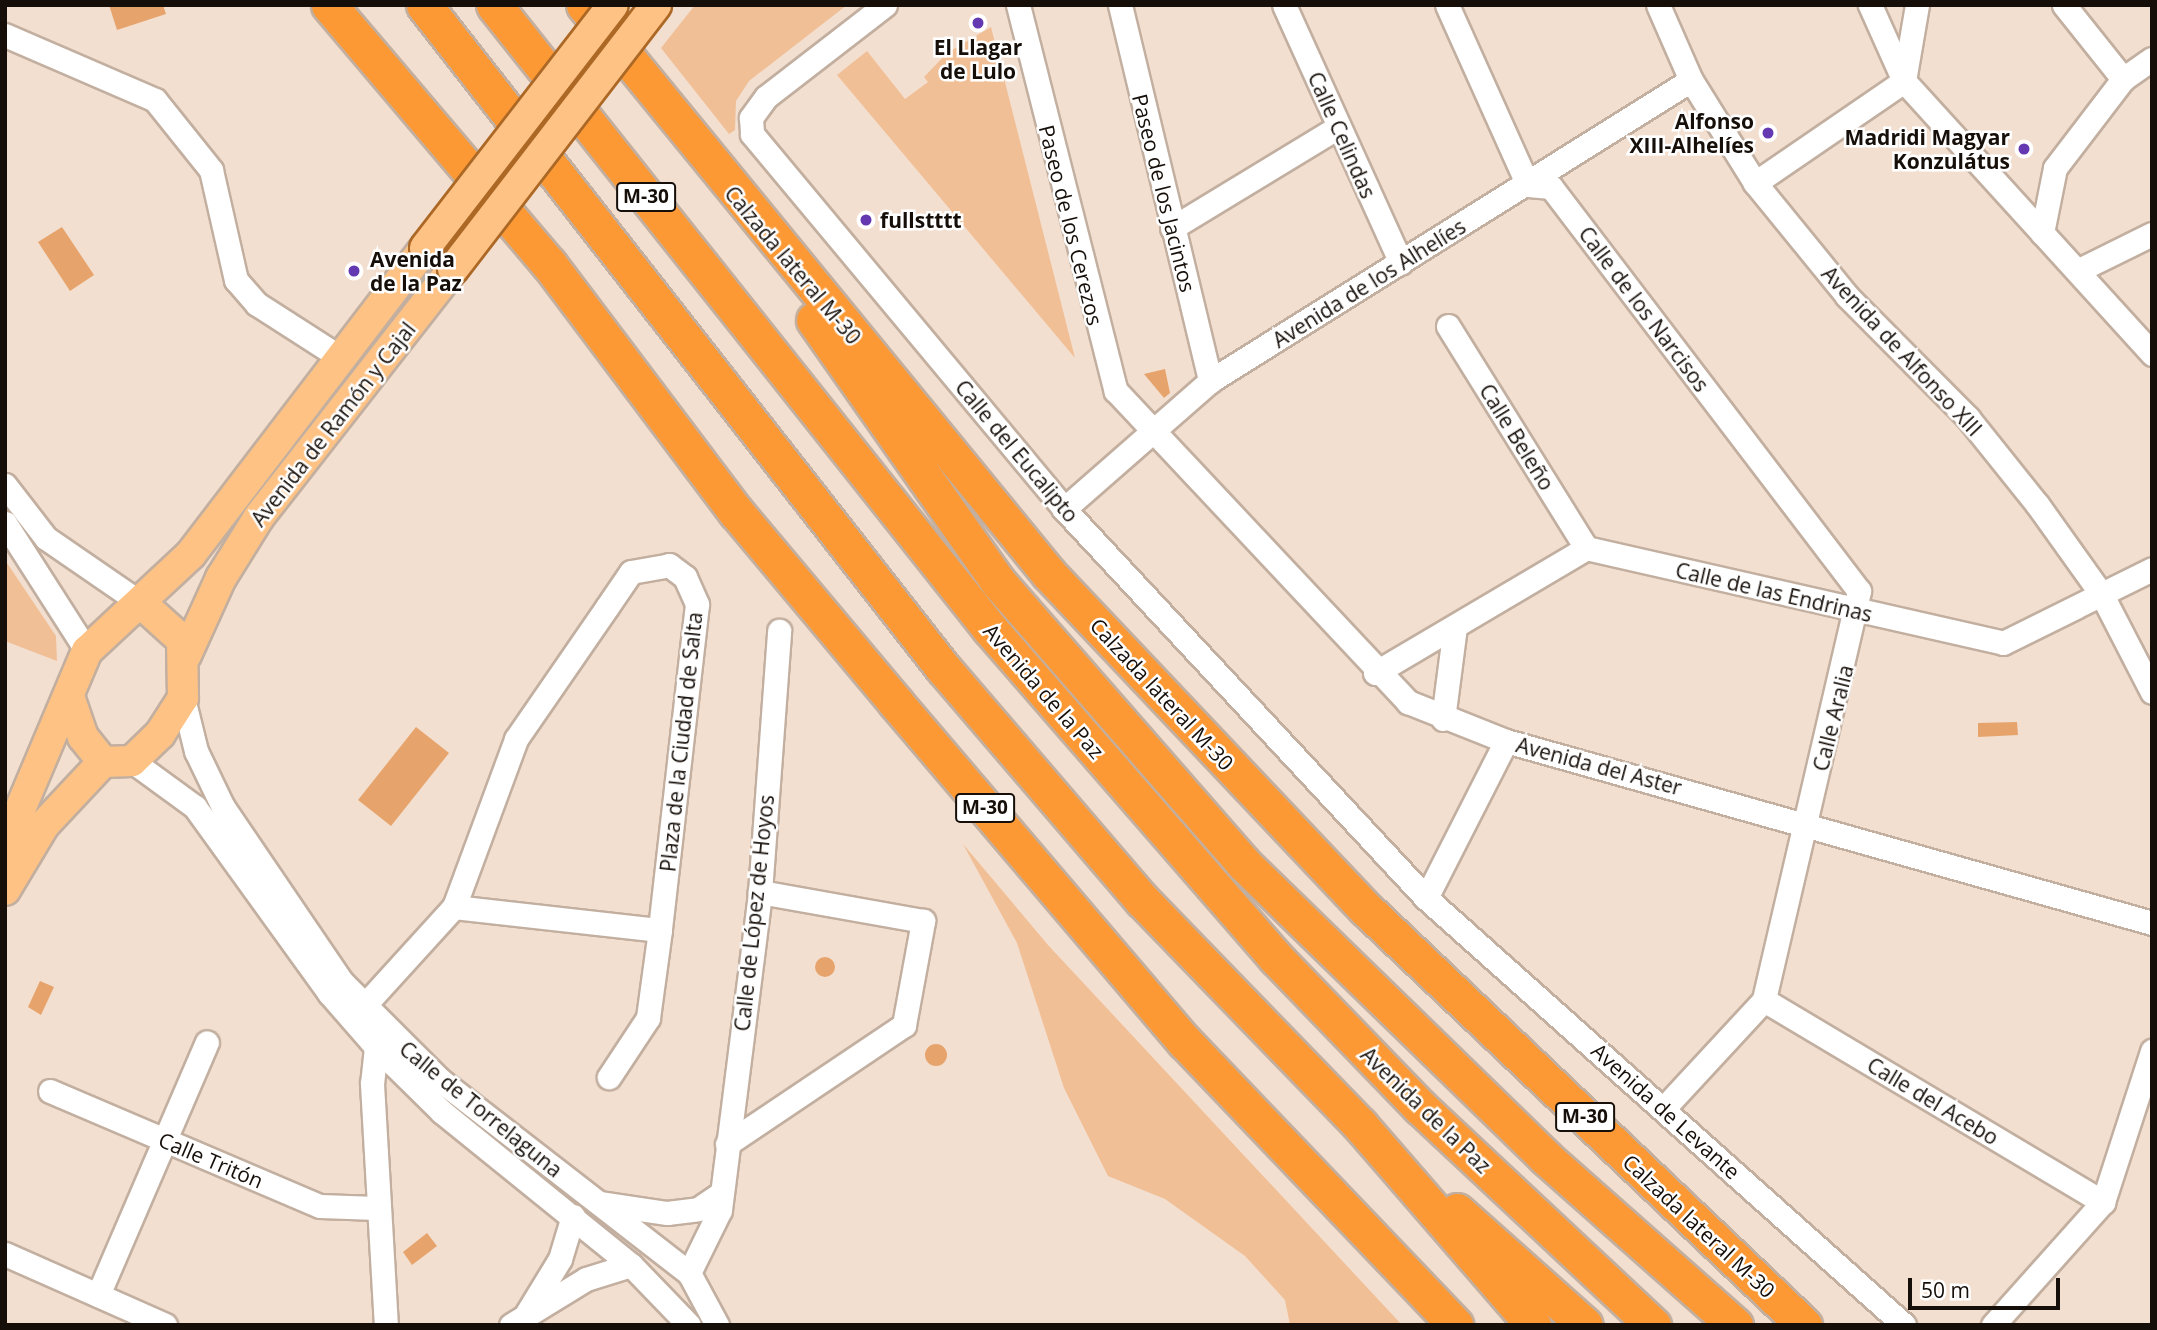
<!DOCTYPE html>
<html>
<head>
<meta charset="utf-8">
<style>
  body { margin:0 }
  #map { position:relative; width:2157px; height:1330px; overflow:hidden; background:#f3dfd0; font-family:"Open Sans",sans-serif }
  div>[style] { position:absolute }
  .green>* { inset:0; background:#f1bf96 }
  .water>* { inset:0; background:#e6a46c }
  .round { border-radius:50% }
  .roads { filter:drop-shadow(2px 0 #c2afa0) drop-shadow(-2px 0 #c2afa0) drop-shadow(0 2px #c2afa0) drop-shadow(0 -2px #c2afa0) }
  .minor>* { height:23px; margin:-11.5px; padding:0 11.5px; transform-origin:11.5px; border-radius:11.5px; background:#fff }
  .major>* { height:30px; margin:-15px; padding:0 15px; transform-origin:15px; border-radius:15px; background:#fec285 }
  .highway>* { height:35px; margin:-17.5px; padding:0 17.5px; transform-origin:17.5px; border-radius:17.5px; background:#fd9934 }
  .bridges { filter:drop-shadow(2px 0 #ac6825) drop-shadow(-2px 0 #ac6825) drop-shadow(0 2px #ac6825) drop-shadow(0 -2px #ac6825) }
  .major-bridge>* { height:30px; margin:-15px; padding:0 15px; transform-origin:15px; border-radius:15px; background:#fec285 }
  .dots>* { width:19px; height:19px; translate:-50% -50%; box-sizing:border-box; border:4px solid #fff; border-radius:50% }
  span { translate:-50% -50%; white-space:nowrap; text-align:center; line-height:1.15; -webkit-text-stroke:5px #fff; paint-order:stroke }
  .shield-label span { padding:2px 5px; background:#fff; border:2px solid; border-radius:5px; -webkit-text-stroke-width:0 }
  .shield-label { font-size:19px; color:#150e09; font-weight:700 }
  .poi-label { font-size:21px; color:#150e09; font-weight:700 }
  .right { translate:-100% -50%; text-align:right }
  .left { translate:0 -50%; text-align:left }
  .street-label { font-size:21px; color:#150e09 }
  .frame { position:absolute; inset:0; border:7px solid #150e09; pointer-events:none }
  .scale { position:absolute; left:1908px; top:1278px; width:152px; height:32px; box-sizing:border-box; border:4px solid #150e09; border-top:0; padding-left:9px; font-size:21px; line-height:24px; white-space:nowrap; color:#150e09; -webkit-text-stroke:5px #fff; paint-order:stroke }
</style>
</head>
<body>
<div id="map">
  <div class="green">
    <div style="clip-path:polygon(695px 5px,847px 5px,749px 81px,736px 101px,735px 130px,729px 134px,661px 48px)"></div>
    <div style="clip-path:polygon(991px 27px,1075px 358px,837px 75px,867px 51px,905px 99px,928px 82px,924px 77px,947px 53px)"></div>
    <div style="clip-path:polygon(5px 560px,56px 636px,57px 661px,5px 641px)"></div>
    <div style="clip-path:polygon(963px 844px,1048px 945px,1402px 1325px,1290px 1325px,1285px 1300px,1245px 1256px,1165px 1199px,1108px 1176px,1064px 1088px,1017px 943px)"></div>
  </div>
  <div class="water">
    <div style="clip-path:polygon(109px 5px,163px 5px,166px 14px,117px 30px)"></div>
    <div style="clip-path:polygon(62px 227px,94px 275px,70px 291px,38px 242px)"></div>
    <div style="clip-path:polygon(1165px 369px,1170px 393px,1164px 398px,1144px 374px)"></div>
    <div style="clip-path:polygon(2017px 722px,2018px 735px,1978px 737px,1978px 723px)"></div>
    <div style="clip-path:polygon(416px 727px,449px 753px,391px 826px,358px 800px)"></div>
    <div class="round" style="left:815px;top:957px;width:20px;height:20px"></div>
    <div style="clip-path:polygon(40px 981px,54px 987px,41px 1015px,28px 1007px)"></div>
    <div class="round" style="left:925px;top:1044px;width:22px;height:22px"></div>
    <div style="clip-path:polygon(427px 1233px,437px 1246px,412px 1265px,403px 1252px)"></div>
  </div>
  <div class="roads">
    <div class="minor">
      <div style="left:885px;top:5px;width:150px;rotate:142.3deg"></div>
      <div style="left:766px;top:97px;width:26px;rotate:126deg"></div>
      <div style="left:751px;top:118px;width:16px;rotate:86deg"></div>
      <div style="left:752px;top:134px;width:488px;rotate:50.2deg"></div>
      <div style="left:1064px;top:509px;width:531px;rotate:47.06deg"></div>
      <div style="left:1426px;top:898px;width:641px;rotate:41.77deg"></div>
      <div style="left:1018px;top:5px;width:398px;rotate:75.8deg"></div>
      <div style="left:1116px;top:391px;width:427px;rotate:46.8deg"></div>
      <div style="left:1408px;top:702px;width:105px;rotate:21.7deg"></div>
      <div style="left:1506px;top:741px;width:671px;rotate:15.73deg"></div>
      <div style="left:1120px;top:5px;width:387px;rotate:76.5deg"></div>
      <div style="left:1284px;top:5px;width:283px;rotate:65.6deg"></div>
      <div style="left:1447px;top:5px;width:197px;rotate:65.8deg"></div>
      <div style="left:1528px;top:185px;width:23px;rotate:5deg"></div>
      <div style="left:1551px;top:187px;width:508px;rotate:52.68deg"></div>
      <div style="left:1859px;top:591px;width:420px;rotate:103.1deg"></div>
      <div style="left:1764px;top:1000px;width:147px;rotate:132.8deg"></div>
      <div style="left:1658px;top:5px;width:82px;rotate:66.3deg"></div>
      <div style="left:1691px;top:80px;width:121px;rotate:58.1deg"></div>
      <div style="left:1755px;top:183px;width:146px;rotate:50.8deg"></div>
      <div style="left:1847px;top:296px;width:172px;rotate:45.2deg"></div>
      <div style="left:1968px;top:418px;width:110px;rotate:51.3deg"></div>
      <div style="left:2037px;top:504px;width:112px;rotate:54.5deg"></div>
      <div style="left:2102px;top:595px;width:109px;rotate:62.7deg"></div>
      <div style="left:1870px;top:5px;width:83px;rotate:65.9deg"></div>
      <div style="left:1904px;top:81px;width:369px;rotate:47.7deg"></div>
      <div style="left:2064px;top:5px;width:95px;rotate:51.4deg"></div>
      <div style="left:5px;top:35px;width:163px;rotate:23.4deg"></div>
      <div style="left:155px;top:100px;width:90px;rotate:51.3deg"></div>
      <div style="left:211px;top:170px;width:113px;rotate:77.2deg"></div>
      <div style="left:236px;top:280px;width:32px;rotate:49deg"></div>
      <div style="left:257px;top:304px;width:100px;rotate:32.7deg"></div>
      <div style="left:1755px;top:183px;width:181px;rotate:-34.4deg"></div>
      <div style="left:1904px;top:81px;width:77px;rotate:-80.3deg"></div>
      <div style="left:1172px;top:228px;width:194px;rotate:-31.3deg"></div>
      <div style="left:2042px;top:233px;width:66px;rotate:-78.7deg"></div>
      <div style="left:2055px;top:168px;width:112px;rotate:-52.6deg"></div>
      <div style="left:2123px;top:79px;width:35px;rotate:-35deg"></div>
      <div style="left:2079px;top:270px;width:81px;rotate:-26.3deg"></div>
      <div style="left:1448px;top:326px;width:261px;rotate:58.1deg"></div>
      <div style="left:5px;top:485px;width:67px;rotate:52.3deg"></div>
      <div style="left:46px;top:538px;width:116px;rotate:34.5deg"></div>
      <div style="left:1064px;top:509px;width:194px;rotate:-41.2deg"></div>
      <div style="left:1210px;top:381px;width:567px;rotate:-32.04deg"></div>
      <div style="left:5px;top:523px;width:152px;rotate:57.4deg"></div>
      <div style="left:1375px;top:673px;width:245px;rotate:-30.6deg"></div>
      <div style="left:1586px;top:548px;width:428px;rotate:12.8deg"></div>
      <div style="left:2003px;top:643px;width:166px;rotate:-26.4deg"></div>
      <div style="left:183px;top:698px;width:55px;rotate:76.2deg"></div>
      <div style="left:196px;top:751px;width:62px;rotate:64.3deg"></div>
      <div style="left:223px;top:807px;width:212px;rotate:55.8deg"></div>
      <div style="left:342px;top:982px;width:139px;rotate:45deg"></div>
      <div style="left:440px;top:1080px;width:315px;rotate:37.8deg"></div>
      <div style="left:689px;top:1273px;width:59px;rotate:61.7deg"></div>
      <div style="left:1443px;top:719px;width:93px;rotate:-82.6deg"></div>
      <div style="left:132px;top:761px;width:78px;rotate:36.1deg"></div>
      <div style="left:195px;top:807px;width:229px;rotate:54.2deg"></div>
      <div style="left:329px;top:993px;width:73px;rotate:48.9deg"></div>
      <div style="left:377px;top:1048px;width:91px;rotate:44.6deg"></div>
      <div style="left:442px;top:1112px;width:243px;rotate:39deg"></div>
      <div style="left:631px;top:1265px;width:83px;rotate:46deg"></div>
      <div style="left:1426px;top:898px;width:176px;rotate:-63deg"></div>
      <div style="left:454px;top:907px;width:207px;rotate:6.4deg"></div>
      <div style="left:1764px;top:1000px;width:395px;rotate:30.8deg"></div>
      <div style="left:352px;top:1019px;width:151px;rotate:-47.7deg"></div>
      <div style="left:454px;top:907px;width:179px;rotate:-69.7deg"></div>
      <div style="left:516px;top:739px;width:160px;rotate:-55.4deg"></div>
      <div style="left:607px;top:607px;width:42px;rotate:-55.6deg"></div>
      <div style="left:631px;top:572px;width:39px;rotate:-10deg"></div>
      <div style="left:669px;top:565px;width:20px;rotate:37deg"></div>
      <div style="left:685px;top:577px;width:30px;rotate:66deg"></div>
      <div style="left:697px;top:604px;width:328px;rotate:96.5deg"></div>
      <div style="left:660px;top:930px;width:89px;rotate:97.8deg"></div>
      <div style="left:648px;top:1018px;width:71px;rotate:123.5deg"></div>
      <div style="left:377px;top:1038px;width:46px;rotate:96.2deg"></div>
      <div style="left:372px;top:1084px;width:241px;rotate:86.7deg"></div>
      <div style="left:50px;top:1091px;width:293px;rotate:23.1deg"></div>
      <div style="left:320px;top:1206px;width:57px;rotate:2deg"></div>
      <div style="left:727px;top:1144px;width:213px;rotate:-33.9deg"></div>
      <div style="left:904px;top:1025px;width:106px;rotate:-79.6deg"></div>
      <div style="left:923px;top:921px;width:166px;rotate:-169.9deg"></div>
      <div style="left:599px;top:1203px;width:69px;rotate:8.4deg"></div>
      <div style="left:667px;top:1213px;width:31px;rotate:-7deg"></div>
      <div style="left:698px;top:1209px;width:27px;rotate:-34deg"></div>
      <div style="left:5px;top:1254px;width:175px;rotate:23.9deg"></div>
      <div style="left:689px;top:1273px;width:70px;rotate:-63.8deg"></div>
      <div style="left:720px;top:1210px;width:321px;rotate:-82.8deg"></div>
      <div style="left:760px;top:892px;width:262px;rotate:-85.8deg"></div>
      <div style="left:98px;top:1295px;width:275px;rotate:-66.7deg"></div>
      <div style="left:527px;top:1313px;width:63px;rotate:-58.6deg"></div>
      <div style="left:560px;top:1259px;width:45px;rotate:-73.2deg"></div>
      <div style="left:511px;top:1325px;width:88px;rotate:-31.5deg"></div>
      <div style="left:586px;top:1279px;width:47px;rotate:-17.3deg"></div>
      <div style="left:1993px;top:1325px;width:165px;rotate:-48.2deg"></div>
      <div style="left:2103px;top:1202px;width:159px;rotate:-72deg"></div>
    </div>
    <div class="major">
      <div style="left:186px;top:655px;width:85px;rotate:-65.6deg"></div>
      <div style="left:221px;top:578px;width:72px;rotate:-58.1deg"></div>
      <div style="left:259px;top:517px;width:315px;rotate:-52deg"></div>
      <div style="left:70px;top:699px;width:40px;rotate:71.1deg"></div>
      <div style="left:83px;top:737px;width:32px;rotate:51deg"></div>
      <div style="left:103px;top:762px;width:29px;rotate:-2deg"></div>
      <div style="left:132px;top:761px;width:39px;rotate:-44deg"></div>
      <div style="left:160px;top:734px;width:43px;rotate:-57.4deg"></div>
      <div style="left:183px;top:698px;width:58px;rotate:-91deg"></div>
      <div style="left:182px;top:640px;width:54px;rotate:-138deg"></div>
      <div style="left:5px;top:845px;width:211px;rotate:-67.1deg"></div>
      <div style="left:87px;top:651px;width:142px;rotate:-43deg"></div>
      <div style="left:191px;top:554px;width:385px;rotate:-52.6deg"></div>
      <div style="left:5px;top:890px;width:76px;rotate:-59deg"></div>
      <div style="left:44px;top:825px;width:86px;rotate:-46.9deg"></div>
    </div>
    <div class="highway">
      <div style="left:329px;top:5px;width:340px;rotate:49.7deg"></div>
      <div style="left:549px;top:264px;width:311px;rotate:53deg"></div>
      <div style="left:736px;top:512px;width:249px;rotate:50deg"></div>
      <div style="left:896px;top:703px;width:445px;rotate:49.6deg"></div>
      <div style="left:1185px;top:1042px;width:391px;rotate:46.3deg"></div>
      <div style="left:424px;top:5px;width:842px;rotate:51.95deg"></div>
      <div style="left:943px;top:668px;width:306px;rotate:49.4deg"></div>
      <div style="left:1142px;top:900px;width:313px;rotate:45.9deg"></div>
      <div style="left:1360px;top:1125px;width:264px;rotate:49.1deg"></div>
      <div style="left:494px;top:5px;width:797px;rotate:51.52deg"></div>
      <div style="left:990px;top:629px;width:436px;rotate:49deg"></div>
      <div style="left:1276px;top:958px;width:207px;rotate:46deg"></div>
      <div style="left:1420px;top:1107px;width:319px;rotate:43.1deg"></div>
      <div style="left:584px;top:5px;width:735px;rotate:50.74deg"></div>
      <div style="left:1049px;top:574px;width:461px;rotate:46.6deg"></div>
      <div style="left:1366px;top:909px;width:604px;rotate:43.52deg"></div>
      <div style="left:814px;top:320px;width:322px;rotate:54.9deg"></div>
      <div style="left:999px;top:583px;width:371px;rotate:48.9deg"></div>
      <div style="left:1243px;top:863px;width:421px;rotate:44.2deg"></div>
      <div style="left:1545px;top:1157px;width:254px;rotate:41.5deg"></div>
      <div style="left:1457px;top:1211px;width:171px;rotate:41.7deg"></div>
    </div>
  </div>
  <div class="bridges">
    <div class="major-bridge">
      <div style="left:425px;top:248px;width:307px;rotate:-52.3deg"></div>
      <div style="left:453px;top:269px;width:333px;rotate:-52.4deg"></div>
    </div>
  </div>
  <div class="dots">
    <div style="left:978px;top:23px;background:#6438b0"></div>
    <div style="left:1768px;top:133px;background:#6438b0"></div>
    <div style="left:2024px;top:149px;background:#6438b0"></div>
    <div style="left:866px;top:220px;background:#6438b0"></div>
    <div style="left:354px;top:271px;background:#6438b0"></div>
  </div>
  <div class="shield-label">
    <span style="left:646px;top:197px">M-30</span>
    <span style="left:985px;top:808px">M-30</span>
    <span style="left:1585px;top:1117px">M-30</span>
  </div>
  <div class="poi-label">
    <span style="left:978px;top:59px">El Llagar<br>de Lulo</span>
    <span class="right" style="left:1754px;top:133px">Alfonso<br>XIII-Alhelíes</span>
    <span class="right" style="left:2010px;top:149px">Madridi Magyar<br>Konzulátus</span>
    <span class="left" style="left:880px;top:220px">fullstttt</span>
    <span class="left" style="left:370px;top:271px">Avenida<br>de la Paz</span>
  </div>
  <div class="street-label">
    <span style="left:1342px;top:135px;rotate:66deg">Calle Celindas</span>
    <span style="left:1164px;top:193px;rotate:76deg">Paseo de los Jacintos</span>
    <span style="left:1071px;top:225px;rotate:76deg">Paseo de los Cerezos</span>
    <span style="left:793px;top:265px;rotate:50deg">Calzada lateral M-30</span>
    <span style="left:1369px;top:283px;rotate:-32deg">Avenida de los Alhelíes</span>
    <span style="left:1644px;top:309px;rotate:53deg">Calle de los Narcisos</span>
    <span style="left:1902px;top:351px;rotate:47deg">Avenida de Alfonso XIII</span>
    <span style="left:333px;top:424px;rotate:-52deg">Avenida de Ramón y Cajal</span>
    <span style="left:1517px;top:437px;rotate:58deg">Calle Beleño</span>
    <span style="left:1017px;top:451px;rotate:50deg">Calle del Eucalipto</span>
    <span style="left:1774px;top:592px;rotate:13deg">Calle de las Endrinas</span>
    <span style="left:1044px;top:691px;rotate:49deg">Avenida de la Paz</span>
    <span style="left:1162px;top:694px;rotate:47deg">Calzada lateral M-30</span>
    <span style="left:1833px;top:718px;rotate:-76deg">Calle Aralia</span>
    <span style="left:681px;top:742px;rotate:-84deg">Plaza de la Ciudad de Salta</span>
    <span style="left:1599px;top:766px;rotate:15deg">Avenida del Aster</span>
    <span style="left:754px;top:913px;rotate:-84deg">Calle de López de Hoyos</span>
    <span style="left:1933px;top:1101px;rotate:31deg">Calle del Acebo</span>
    <span style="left:481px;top:1109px;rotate:39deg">Calle de Torrelaguna</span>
    <span style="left:1426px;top:1110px;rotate:44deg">Avenida de la Paz</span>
    <span style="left:1666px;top:1111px;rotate:42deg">Avenida de Levante</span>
    <span style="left:211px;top:1160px;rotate:23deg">Calle Tritón</span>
    <span style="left:1699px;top:1226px;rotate:43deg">Calzada lateral M-30</span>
  </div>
  <div class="frame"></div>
  <div class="scale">50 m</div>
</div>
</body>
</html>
